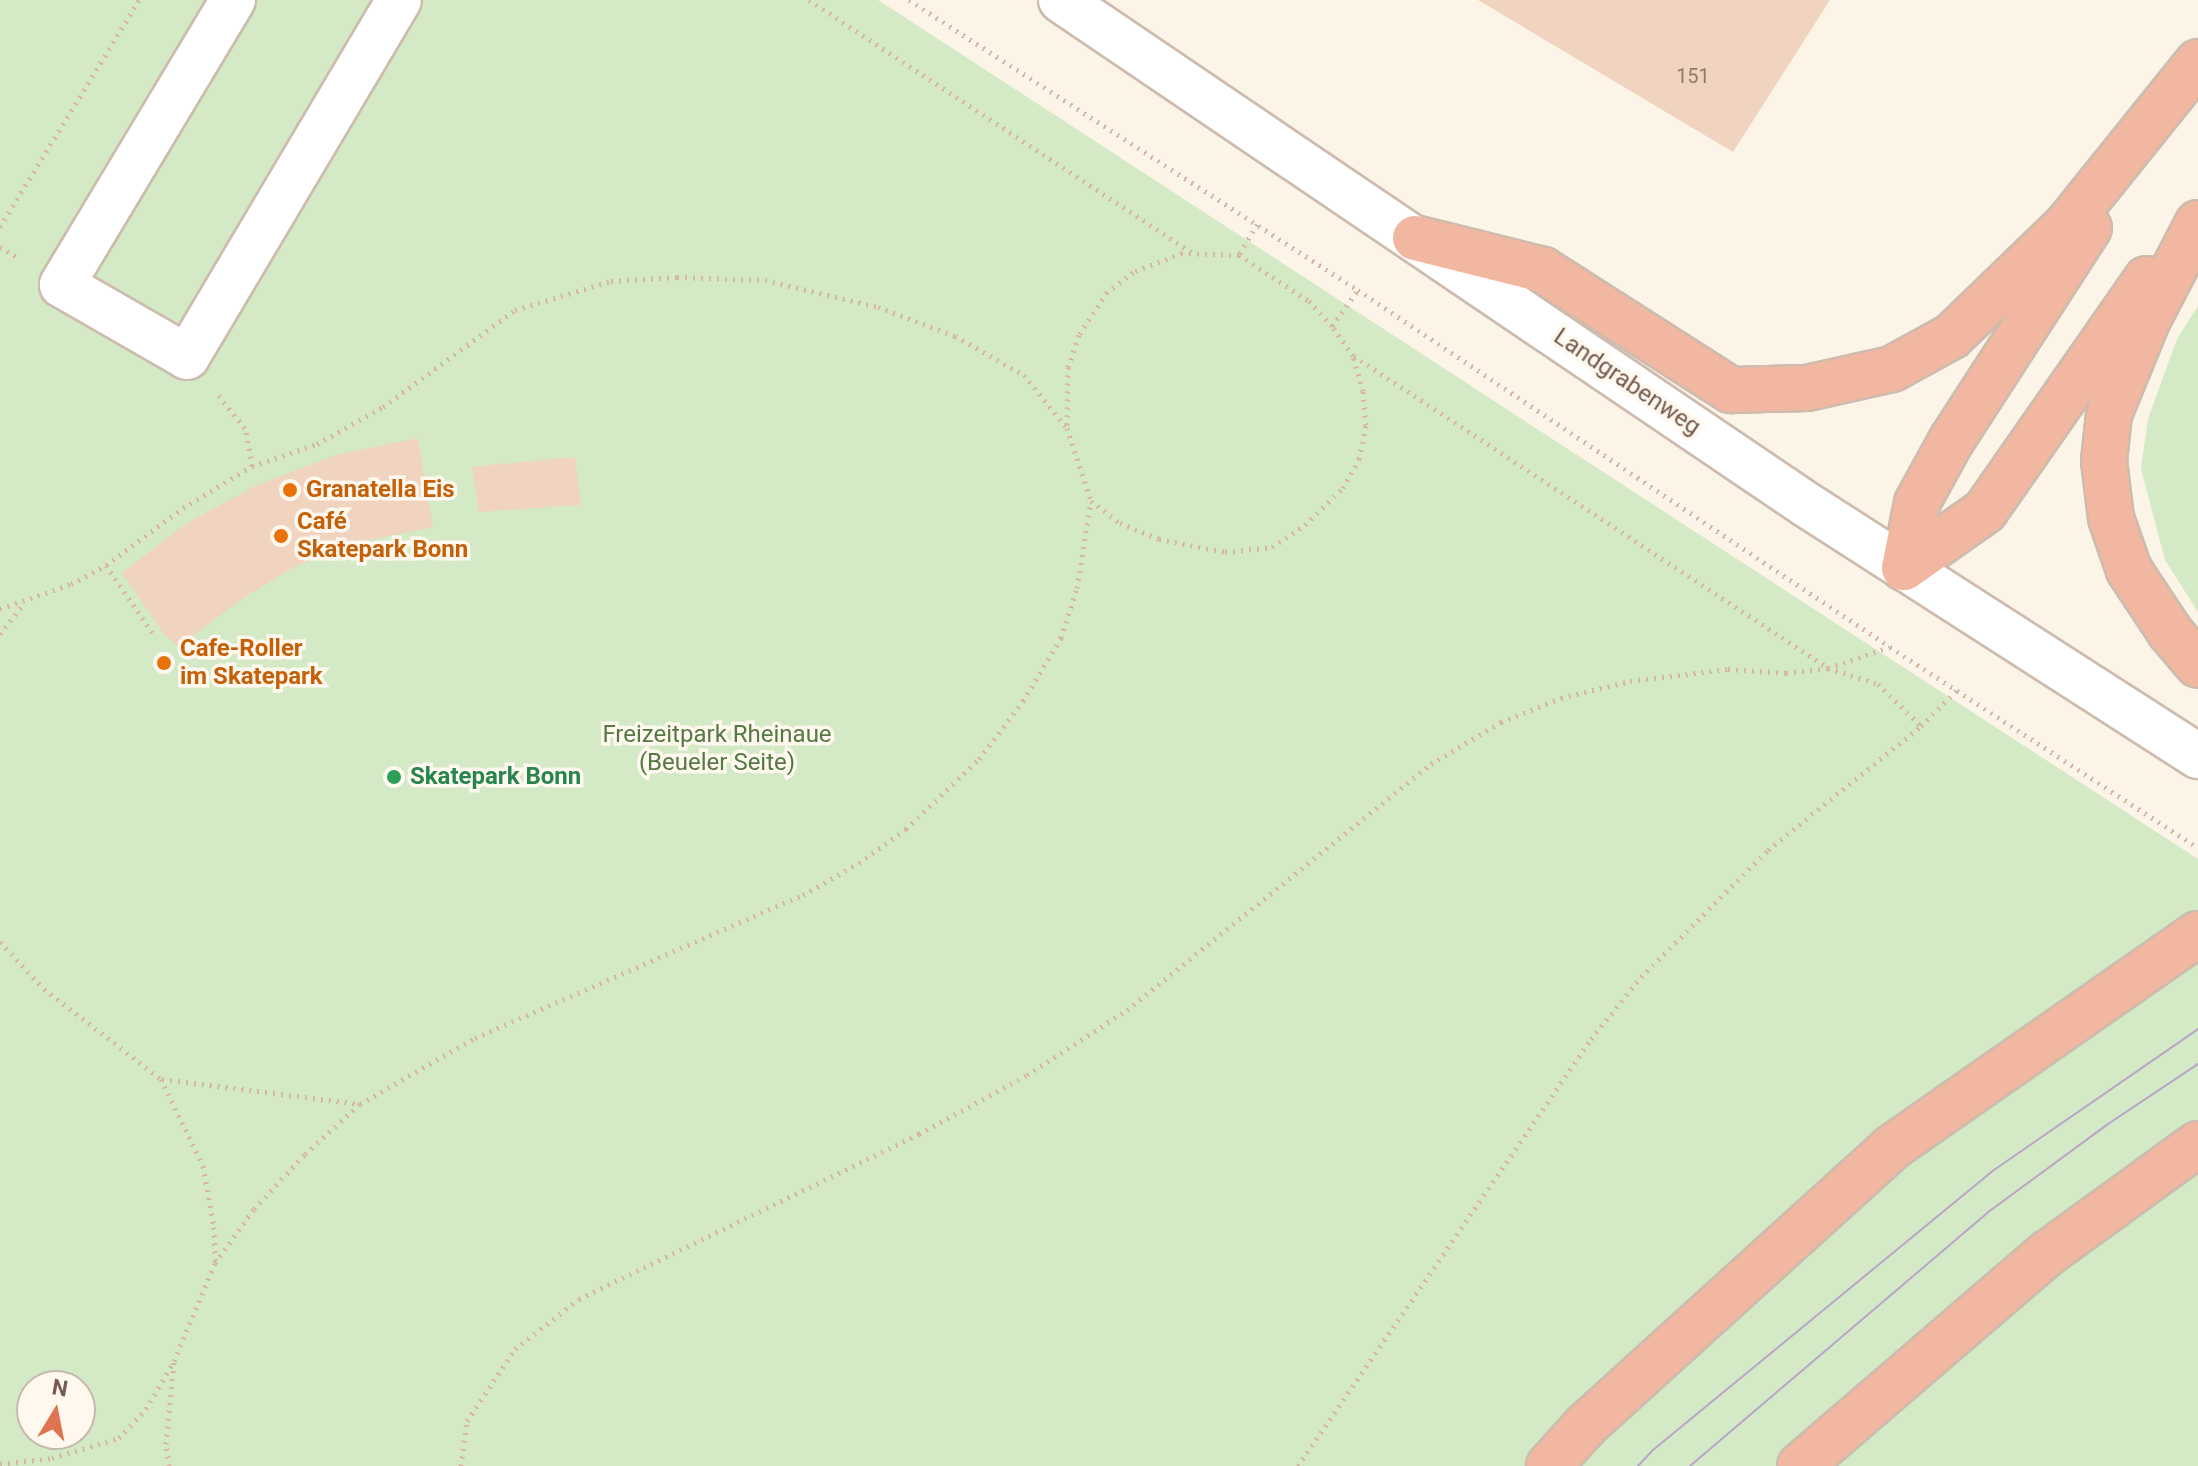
<!DOCTYPE html>
<html>
<head>
<meta charset="utf-8">
<style>
  body { margin:0 }
  #map { position:relative; width:2198px; height:1466px; overflow:hidden; background:#fbf4e7; font-family:Roboto,sans-serif }
  div>[style] { position:absolute }
  .green>* { inset:0; background:#d4e9c6 }
  .building>* { inset:0; background:#f0d4c0 }
  .path>* { height:5px; margin-top:-2.5px; transform-origin:0; background:repeating-linear-gradient(90deg,#d5b7a3 0 2px,transparent 0 8px) }
  .roads { filter:drop-shadow(2px 0 #cdbcae) drop-shadow(-2px 0 #cdbcae) drop-shadow(0 2px #cdbcae) drop-shadow(0 -2px #cdbcae) }
  .minor>* { height:44px; margin:-22px; padding:0 22px; transform-origin:22px; border-radius:22px; background:#fff }
  .highway>* { height:44px; margin:-22px; padding:0 22px; transform-origin:22px; border-radius:22px; background:#f2b7a1 }
  .tram>* { height:2px; margin:-1px; padding:0 1px; transform-origin:1px; border-radius:1px; background:#b7a6c5 }
  .dots>* { width:22px; height:22px; translate:-50% -50%; box-sizing:border-box; border:4px solid #fef8ee; border-radius:50% }
  span { translate:-50% -50%; white-space:nowrap; text-align:center; line-height:1.15; -webkit-text-stroke:7px #fef8ee; paint-order:stroke }
  .number-label { font-size:20px; color:#93796a }
  .number-label span { -webkit-text-stroke-width:0 }
  .street-label { font-size:24px; color:#745b4d }
  .food-label { font-size:24px; color:#c56008; font-weight:700 }
  .left { translate:0 -50%; text-align:left }
  .park-label { font-size:24px; color:#547945 }
  .leisure-label { font-size:24px; color:#27864d; font-weight:700 }
  .north { position:absolute; left:16px; top:1370px; width:80px; height:80px; box-sizing:border-box; background:#fef8ee; border:2px solid #c7b9ae; border-radius:50%; rotate:10deg; font-size:22px; font-weight:700; line-height:32px; text-align:center; color:#745b4d }
  .north::after { content:''; display:block; margin:auto; width:28px; height:36px; background:#df7453; clip-path:polygon(50% 0,100% 100%,50% 72%,0 100%) }
</style>
</head>
<body>
<div id="map">
  <div class="green">
    <div style="clip-path:polygon(evenodd,0 0,878px 0,2198px 859px,2198px 1466px,0 1466px,0 0,32px 1386px,80px 1386px,80px 1434px,32px 1434px,32px 1386px)"></div>
    <div style="clip-path:polygon(2198px 306px,2198px 612px,2165px 560px,2141px 469px,2148px 419px,2177px 339px)"></div>
  </div>
  <div class="building">
    <div style="clip-path:polygon(1478px 0,1830px 0,1733px 152px)"></div>
    <div style="clip-path:polygon(418px 438px,433px 527px,350px 544px,296px 566px,246px 596px,178px 647px,164px 634px,122px 573px,184px 525px,253px 487px,336px 455px)"></div>
    <div style="clip-path:polygon(575px 457px,581px 505px,479px 512px,472px 467px)"></div>
  </div>
  <div class="path">
    <div style="left:809px;top:0;width:460px;rotate:33.4deg"></div>
    <div style="left:909px;top:0;width:535px;rotate:32.86deg"></div>
    <div style="left:1358px;top:290px;width:641px;rotate:33.86deg"></div>
    <div style="left:1890px;top:647px;width:368px;rotate:33.1deg"></div>
    <div style="left:1257px;top:224px;width:36px;rotate:120deg"></div>
    <div style="left:1239px;top:255px;width:57px;rotate:-178deg"></div>
    <div style="left:1182px;top:253px;width:53px;rotate:158.8deg"></div>
    <div style="left:1133px;top:272px;width:33px;rotate:142deg"></div>
    <div style="left:1107px;top:292px;width:51px;rotate:123.1deg"></div>
    <div style="left:1079px;top:335px;width:34px;rotate:109deg"></div>
    <div style="left:1068px;top:367px;width:61px;rotate:90.9deg"></div>
    <div style="left:1067px;top:428px;width:77px;rotate:71.8deg"></div>
    <div style="left:1091px;top:501px;width:36px;rotate:37deg"></div>
    <div style="left:1120px;top:523px;width:42px;rotate:22.3deg"></div>
    <div style="left:1159px;top:539px;width:67px;rotate:11.1deg"></div>
    <div style="left:1225px;top:552px;width:47px;rotate:-6.1deg"></div>
    <div style="left:1272px;top:547px;width:40px;rotate:-34deg"></div>
    <div style="left:1305px;top:525px;width:53px;rotate:-44.2deg"></div>
    <div style="left:1343px;top:488px;width:33px;rotate:-61deg"></div>
    <div style="left:1359px;top:459px;width:35px;rotate:-78deg"></div>
    <div style="left:1366px;top:425px;width:34px;rotate:-95deg"></div>
    <div style="left:1363px;top:391px;width:36px;rotate:-106deg"></div>
    <div style="left:1353px;top:356px;width:37px;rotate:-125deg"></div>
    <div style="left:1332px;top:326px;width:44px;rotate:-54.2deg"></div>
    <div style="left:0;top:227px;width:266px;rotate:-58.5deg"></div>
    <div style="left:0;top:247px;width:23px;rotate:31deg"></div>
    <div style="left:1239px;top:255px;width:84px;rotate:33.3deg"></div>
    <div style="left:1309px;top:301px;width:34px;rotate:47deg"></div>
    <div style="left:1354px;top:356px;width:567px;rotate:33.35deg"></div>
    <div style="left:1828px;top:668px;width:52px;rotate:17.7deg"></div>
    <div style="left:1878px;top:684px;width:60px;rotate:44.3deg"></div>
    <div style="left:252px;top:466px;width:69px;rotate:-18.7deg"></div>
    <div style="left:317px;top:444px;width:76px;rotate:-29.3deg"></div>
    <div style="left:383px;top:407px;width:164px;rotate:-36.3deg"></div>
    <div style="left:515px;top:310px;width:100px;rotate:-16.8deg"></div>
    <div style="left:611px;top:281px;width:66px;rotate:-3.5deg"></div>
    <div style="left:677px;top:277px;width:88px;rotate:2deg"></div>
    <div style="left:765px;top:280px;width:116px;rotate:13.4deg"></div>
    <div style="left:878px;top:307px;width:82px;rotate:20.6deg"></div>
    <div style="left:955px;top:336px;width:79px;rotate:29.5deg"></div>
    <div style="left:1024px;top:375px;width:68px;rotate:50.9deg"></div>
    <div style="left:106px;top:565px;width:88px;rotate:55.6deg"></div>
    <div style="left:0;top:609px;width:75px;rotate:-19.4deg"></div>
    <div style="left:71px;top:584px;width:40px;rotate:-28deg"></div>
    <div style="left:106px;top:565px;width:96px;rotate:-36.5deg"></div>
    <div style="left:183px;top:508px;width:81px;rotate:-31.3deg"></div>
    <div style="left:252px;top:466px;width:39px;rotate:-100deg"></div>
    <div style="left:245px;top:428px;width:43px;rotate:-129.3deg"></div>
    <div style="left:0;top:634px;width:39px;rotate:-52deg"></div>
    <div style="left:0;top:942px;width:64px;rotate:46.9deg"></div>
    <div style="left:44px;top:989px;width:148px;rotate:37.6deg"></div>
    <div style="left:161px;top:1079px;width:97px;rotate:64.2deg"></div>
    <div style="left:203px;top:1166px;width:62px;rotate:79.8deg"></div>
    <div style="left:214px;top:1227px;width:36px;rotate:88deg"></div>
    <div style="left:162px;top:1079px;width:200px;rotate:7.2deg"></div>
    <div style="left:0;top:1464px;width:52px;rotate:-6.6deg"></div>
    <div style="left:52px;top:1458px;width:70px;rotate:-16.6deg"></div>
    <div style="left:119px;top:1438px;width:40px;rotate:-47deg"></div>
    <div style="left:146px;top:1409px;width:51px;rotate:-59.4deg"></div>
    <div style="left:169px;top:1466px;width:22px;rotate:-98deg"></div>
    <div style="left:166px;top:1444px;width:83px;rotate:-84.5deg"></div>
    <div style="left:174px;top:1361px;width:106px;rotate:-67.3deg"></div>
    <div style="left:215px;top:1263px;width:67px;rotate:-54.2deg"></div>
    <div style="left:254px;top:1209px;width:75px;rotate:-47.2deg"></div>
    <div style="left:305px;top:1154px;width:74px;rotate:-42.3deg"></div>
    <div style="left:360px;top:1104px;width:133px;rotate:-29.9deg"></div>
    <div style="left:475px;top:1038px;width:358px;rotate:-23.6deg"></div>
    <div style="left:803px;top:895px;width:64px;rotate:-29.7deg"></div>
    <div style="left:859px;top:863px;width:58px;rotate:-35.9deg"></div>
    <div style="left:906px;top:829px;width:101px;rotate:-43.8deg"></div>
    <div style="left:979px;top:759px;width:73px;rotate:-52.8deg"></div>
    <div style="left:1023px;top:701px;width:74px;rotate:-58.9deg"></div>
    <div style="left:1061px;top:638px;width:52px;rotate:-72.3deg"></div>
    <div style="left:1077px;top:588px;width:88px;rotate:-80.9deg"></div>
    <div style="left:461px;top:1466px;width:45px;rotate:-82.4deg"></div>
    <div style="left:467px;top:1421px;width:87px;rotate:-56.3deg"></div>
    <div style="left:515px;top:1349px;width:81px;rotate:-38deg"></div>
    <div style="left:579px;top:1299px;width:378px;rotate:-25.9deg"></div>
    <div style="left:919px;top:1134px;width:123px;rotate:-28.6deg"></div>
    <div style="left:1027px;top:1075px;width:119px;rotate:-33deg"></div>
    <div style="left:1127px;top:1010px;width:391px;rotate:-39deg"></div>
    <div style="left:1431px;top:764px;width:82px;rotate:-31deg"></div>
    <div style="left:1501px;top:722px;width:65px;rotate:-21.8deg"></div>
    <div style="left:1561px;top:698px;width:71px;rotate:-13.8deg"></div>
    <div style="left:1630px;top:681px;width:99px;rotate:-7deg"></div>
    <div style="left:1728px;top:669px;width:58px;rotate:3.9deg"></div>
    <div style="left:1786px;top:673px;width:42px;rotate:-6.8deg"></div>
    <div style="left:1828px;top:668px;width:65px;rotate:-18.7deg"></div>
    <div style="left:1298px;top:1466px;width:518px;rotate:-55.54deg"></div>
    <div style="left:1591px;top:1039px;width:80px;rotate:-51.1deg"></div>
    <div style="left:1641px;top:977px;width:180px;rotate:-45deg"></div>
    <div style="left:1768px;top:850px;width:197px;rotate:-39deg"></div>
    <div style="left:1921px;top:726px;width:51px;rotate:-45deg"></div>
  </div>
  <div class="roads">
    <div class="minor">
      <div style="left:233px;top:0;width:332px;rotate:121deg"></div>
      <div style="left:62px;top:285px;width:144px;rotate:29.9deg"></div>
      <div style="left:187px;top:357px;width:415px;rotate:-59.3deg"></div>
      <div style="left:1061px;top:0;width:901px;rotate:34.1deg"></div>
      <div style="left:1807px;top:505px;width:465px;rotate:32.7deg"></div>
    </div>
    <div class="highway">
      <div style="left:2198px;top:223px;width:108px;rotate:117.5deg"></div>
      <div style="left:2148px;top:319px;width:103px;rotate:112.3deg"></div>
      <div style="left:2109px;top:414px;width:47px;rotate:96.1deg"></div>
      <div style="left:2104px;top:461px;width:57px;rotate:83deg"></div>
      <div style="left:2111px;top:518px;width:55px;rotate:70.9deg"></div>
      <div style="left:2129px;top:570px;width:74px;rotate:56.5deg"></div>
      <div style="left:2170px;top:632px;width:43px;rotate:49.7deg"></div>
      <div style="left:1415px;top:238px;width:132px;rotate:14deg"></div>
      <div style="left:1543px;top:270px;width:223px;rotate:32.6deg"></div>
      <div style="left:1731px;top:390px;width:76px;rotate:-1.5deg"></div>
      <div style="left:1807px;top:388px;width:87px;rotate:-12.6deg"></div>
      <div style="left:1892px;top:369px;width:68px;rotate:-28.8deg"></div>
      <div style="left:1952px;top:336px;width:160px;rotate:-44deg"></div>
      <div style="left:2067px;top:225px;width:209px;rotate:-51.2deg"></div>
      <div style="left:1904px;top:568px;width:66px;rotate:-78.7deg"></div>
      <div style="left:1917px;top:503px;width:71px;rotate:-61.3deg"></div>
      <div style="left:1951px;top:441px;width:254px;rotate:-57.1deg"></div>
      <div style="left:1904px;top:568px;width:99px;rotate:-35.1deg"></div>
      <div style="left:1985px;top:511px;width:283px;rotate:-55.1deg"></div>
      <div style="left:1549px;top:1466px;width:55px;rotate:-47.9deg"></div>
      <div style="left:1586px;top:1425px;width:412px;rotate:-42.2deg"></div>
      <div style="left:1891px;top:1148px;width:374px;rotate:-34.9deg"></div>
      <div style="left:1800px;top:1466px;width:327px;rotate:-40.7deg"></div>
      <div style="left:2048px;top:1253px;width:185px;rotate:-36deg"></div>
    </div>
  </div>
  <div class="tram">
    <div style="left:1638px;top:1466px;width:22px;rotate:-47deg"></div>
    <div style="left:1653px;top:1450px;width:438px;rotate:-39.4deg"></div>
    <div style="left:1991px;top:1172px;width:252px;rotate:-34.6deg"></div>
    <div style="left:1690px;top:1466px;width:395px;rotate:-40.4deg"></div>
    <div style="left:1991px;top:1210px;width:145px;rotate:-36.3deg"></div>
    <div style="left:2108px;top:1124px;width:108px;rotate:-33.7deg"></div>
  </div>
  <div class="dots">
    <div style="left:290px;top:490px;background:#e8710a"></div>
    <div style="left:281px;top:536px;background:#e8710a"></div>
    <div style="left:164px;top:663px;background:#e8710a"></div>
    <div style="left:394px;top:777px;background:#2e9e5b"></div>
  </div>
  <div class="number-label">
    <span style="left:1693px;top:76px">151</span>
  </div>
  <div class="street-label">
    <span style="left:1627px;top:382px;rotate:34deg">Landgrabenweg</span>
  </div>
  <div class="food-label">
    <span class="left" style="left:306px;top:490px">Granatella Eis</span>
    <span class="left" style="left:297px;top:536px">Café<br>Skatepark Bonn</span>
    <span class="left" style="left:180px;top:663px">Cafe-Roller<br>im Skatepark</span>
  </div>
  <div class="park-label">
    <span style="left:717px;top:749px">Freizeitpark Rheinaue<br>(Beueler Seite)</span>
  </div>
  <div class="leisure-label">
    <span class="left" style="left:410px;top:777px">Skatepark Bonn</span>
  </div>
  <div class="north">N</div>
</div>
</body>
</html>
